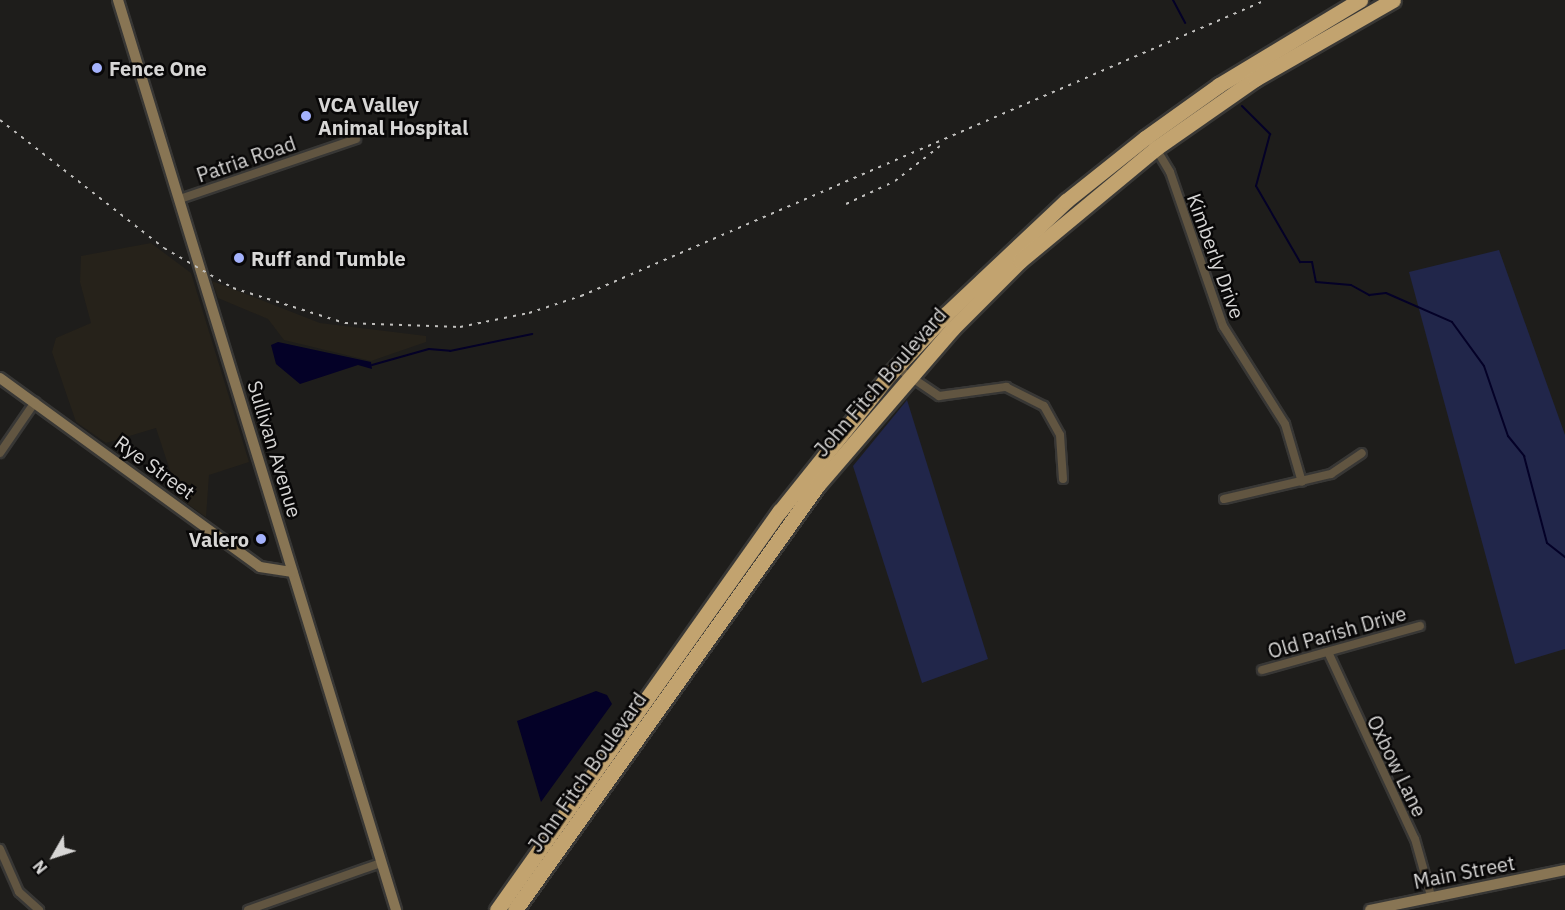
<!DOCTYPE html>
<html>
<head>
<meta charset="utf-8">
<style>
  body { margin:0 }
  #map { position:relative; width:1565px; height:910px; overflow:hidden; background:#1e1d1b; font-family:"IBM Plex Sans",sans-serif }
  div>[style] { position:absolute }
  .built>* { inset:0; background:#26221a }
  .green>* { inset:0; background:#21264a }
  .water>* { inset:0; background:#040127 }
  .stream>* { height:2px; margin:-1px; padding:0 1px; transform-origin:1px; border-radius:1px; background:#040127 }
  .roads { filter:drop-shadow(2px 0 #383735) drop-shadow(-2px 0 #383735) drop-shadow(0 2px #383735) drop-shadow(0 -2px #383735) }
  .street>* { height:8px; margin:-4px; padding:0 4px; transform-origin:4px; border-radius:4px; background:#615541 }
  .secondary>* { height:10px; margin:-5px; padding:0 5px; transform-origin:5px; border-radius:5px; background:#887554 }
  .highway>* { height:15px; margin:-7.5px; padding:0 7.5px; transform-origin:7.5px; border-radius:7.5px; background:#c2a36f }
  .rail>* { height:2px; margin-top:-1px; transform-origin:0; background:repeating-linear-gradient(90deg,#c0bfbd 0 3px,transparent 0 9px) }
  .dots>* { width:16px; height:16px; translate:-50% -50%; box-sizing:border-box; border:3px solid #080707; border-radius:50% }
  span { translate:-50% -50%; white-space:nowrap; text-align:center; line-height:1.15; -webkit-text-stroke:5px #080707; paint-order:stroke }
  .poi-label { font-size:20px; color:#d7d6d5; font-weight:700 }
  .left { translate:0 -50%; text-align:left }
  .right { translate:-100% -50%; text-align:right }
  .street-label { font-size:20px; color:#d7d6d5 }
  .north { position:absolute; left:24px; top:826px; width:60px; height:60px; -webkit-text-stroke:4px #080707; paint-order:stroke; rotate:231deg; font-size:16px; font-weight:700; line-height:24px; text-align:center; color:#d7d6d5 }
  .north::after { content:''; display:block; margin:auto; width:21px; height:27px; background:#d7d6d5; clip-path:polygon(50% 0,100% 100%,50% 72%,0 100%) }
</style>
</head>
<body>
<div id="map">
  <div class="built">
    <div style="clip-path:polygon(151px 243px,191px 273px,249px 462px,209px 475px,206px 517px,179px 498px,156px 428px,106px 443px,76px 422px,52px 352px,56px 338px,91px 323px,80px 282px,81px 256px)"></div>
    <div style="clip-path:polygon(212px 281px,320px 323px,426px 336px,426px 342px,371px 361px,284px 340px,268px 319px,218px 298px)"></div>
  </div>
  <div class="green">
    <div style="clip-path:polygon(1499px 250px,1565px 435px,1565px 649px,1515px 664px,1409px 272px)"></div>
    <div style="clip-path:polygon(907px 400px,988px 659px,922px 683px,853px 466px)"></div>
  </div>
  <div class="water">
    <div style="clip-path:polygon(278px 342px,371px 362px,372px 369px,358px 365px,300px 384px,276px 364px,271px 345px)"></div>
    <div style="clip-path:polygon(596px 691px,607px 695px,612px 704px,541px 802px,517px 721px)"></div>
  </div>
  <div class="stream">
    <div style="left:1173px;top:0;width:26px;rotate:62deg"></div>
    <div style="left:1242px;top:106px;width:40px;rotate:45deg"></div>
    <div style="left:1270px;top:134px;width:54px;rotate:105.1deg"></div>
    <div style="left:1256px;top:186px;width:88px;rotate:59.9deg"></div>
    <div style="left:1300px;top:262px;width:12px"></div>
    <div style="left:1312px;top:262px;width:20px;rotate:79deg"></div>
    <div style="left:1316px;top:282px;width:35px;rotate:5deg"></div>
    <div style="left:1351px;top:285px;width:21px;rotate:29deg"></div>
    <div style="left:1369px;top:295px;width:17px;rotate:-7deg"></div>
    <div style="left:1386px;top:293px;width:72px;rotate:23.7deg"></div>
    <div style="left:1452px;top:322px;width:54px;rotate:54deg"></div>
    <div style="left:1484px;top:366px;width:74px;rotate:71.1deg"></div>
    <div style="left:1508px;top:436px;width:26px;rotate:51deg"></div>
    <div style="left:1524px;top:456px;width:90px;rotate:75.2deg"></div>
    <div style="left:1547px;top:543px;width:23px;rotate:38deg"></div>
    <div style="left:372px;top:365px;width:59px;rotate:-15.7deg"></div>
    <div style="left:429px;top:349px;width:21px;rotate:5deg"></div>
    <div style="left:450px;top:351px;width:84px;rotate:-11.7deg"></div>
  </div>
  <div class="roads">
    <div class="street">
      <div style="left:1155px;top:147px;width:29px;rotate:59deg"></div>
      <div style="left:1170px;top:172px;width:163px;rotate:71deg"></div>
      <div style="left:1223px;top:326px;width:116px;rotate:57.7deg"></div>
      <div style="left:1285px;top:424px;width:60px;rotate:73.7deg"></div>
      <div style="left:180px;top:199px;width:186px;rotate:-18.8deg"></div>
      <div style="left:896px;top:367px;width:52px;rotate:34deg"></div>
      <div style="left:939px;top:396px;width:68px;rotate:-7.7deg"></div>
      <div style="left:1006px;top:387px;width:42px;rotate:26.6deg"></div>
      <div style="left:1044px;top:406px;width:33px;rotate:61deg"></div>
      <div style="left:1060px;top:435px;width:44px;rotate:86.1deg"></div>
      <div style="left:0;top:453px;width:62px;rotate:-55.5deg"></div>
      <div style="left:1224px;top:499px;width:110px;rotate:-13.2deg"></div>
      <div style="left:1331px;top:474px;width:37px;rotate:-34deg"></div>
      <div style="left:1328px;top:652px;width:206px;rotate:65.1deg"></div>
      <div style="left:1415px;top:839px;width:59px;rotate:74.3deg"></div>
      <div style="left:1262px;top:670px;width:164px;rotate:-15.6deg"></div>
      <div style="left:0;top:849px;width:47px;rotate:66.2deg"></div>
      <div style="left:19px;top:892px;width:27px;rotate:42deg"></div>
      <div style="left:248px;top:910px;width:141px;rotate:-19.5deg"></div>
    </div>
    <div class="secondary">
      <div style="left:118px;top:0;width:952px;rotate:73.01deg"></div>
      <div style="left:0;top:378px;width:321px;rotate:36deg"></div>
      <div style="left:260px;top:567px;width:33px;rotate:9deg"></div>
      <div style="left:1370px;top:910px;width:199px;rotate:-11.6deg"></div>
    </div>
    <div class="highway">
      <div style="left:497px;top:910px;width:489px;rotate:-54.7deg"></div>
      <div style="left:780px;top:511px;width:174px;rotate:-51.3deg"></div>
      <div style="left:889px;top:375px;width:83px;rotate:-46.9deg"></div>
      <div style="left:946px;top:314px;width:165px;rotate:-43.3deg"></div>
      <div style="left:1066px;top:201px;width:101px;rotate:-38.6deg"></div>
      <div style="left:1145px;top:138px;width:91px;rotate:-35.6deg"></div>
      <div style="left:1219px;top:85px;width:165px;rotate:-31.1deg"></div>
      <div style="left:515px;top:910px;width:521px;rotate:-54.54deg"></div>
      <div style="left:817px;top:486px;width:207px;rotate:-49.3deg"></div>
      <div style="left:952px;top:329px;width:96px;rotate:-45deg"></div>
      <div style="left:1020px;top:261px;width:177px;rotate:-39.7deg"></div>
      <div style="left:1156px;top:148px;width:121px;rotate:-34.9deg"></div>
      <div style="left:1255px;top:79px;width:159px;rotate:-29.8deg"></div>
    </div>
  </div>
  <div class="rail">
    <div style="left:0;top:120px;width:208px;rotate:38deg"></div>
    <div style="left:164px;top:248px;width:80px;rotate:30.1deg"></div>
    <div style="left:233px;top:288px;width:117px;rotate:17.4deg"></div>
    <div style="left:345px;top:323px;width:115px;rotate:2deg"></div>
    <div style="left:460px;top:327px;width:70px;rotate:-11.5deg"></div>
    <div style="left:529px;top:313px;width:55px;rotate:-18.1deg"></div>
    <div style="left:581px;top:296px;width:746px;rotate:-23.37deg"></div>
    <div style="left:846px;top:204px;width:54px;rotate:-25.1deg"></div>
    <div style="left:895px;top:181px;width:57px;rotate:-37.9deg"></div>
  </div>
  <div class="dots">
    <div style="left:97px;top:68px;background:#a4b2fc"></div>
    <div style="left:306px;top:116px;background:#a4b2fc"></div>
    <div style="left:239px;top:258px;background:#a4b2fc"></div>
    <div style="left:261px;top:539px;background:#a4b2fc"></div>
  </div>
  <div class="poi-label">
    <span class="left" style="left:109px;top:68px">Fence One</span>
    <span class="left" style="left:318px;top:116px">VCA Valley<br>Animal Hospital</span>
    <span class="left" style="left:251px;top:258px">Ruff and Tumble</span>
    <span class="right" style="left:249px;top:539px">Valero</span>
  </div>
  <div class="street-label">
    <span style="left:246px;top:159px;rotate:-19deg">Patria Road</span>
    <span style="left:1216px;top:256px;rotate:70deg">Kimberly Drive</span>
    <span style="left:880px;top:382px;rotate:-49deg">John Fitch Boulevard</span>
    <span style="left:275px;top:449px;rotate:73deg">Sullivan Avenue</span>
    <span style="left:155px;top:467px;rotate:36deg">Rye Street</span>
    <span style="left:1337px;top:632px;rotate:-16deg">Old Parish Drive</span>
    <span style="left:1397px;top:766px;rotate:64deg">Oxbow Lane</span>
    <span style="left:587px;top:772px;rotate:-55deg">John Fitch Boulevard</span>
    <span style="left:1464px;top:872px;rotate:-11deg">Main Street</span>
  </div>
  <div class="north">N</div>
</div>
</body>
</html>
